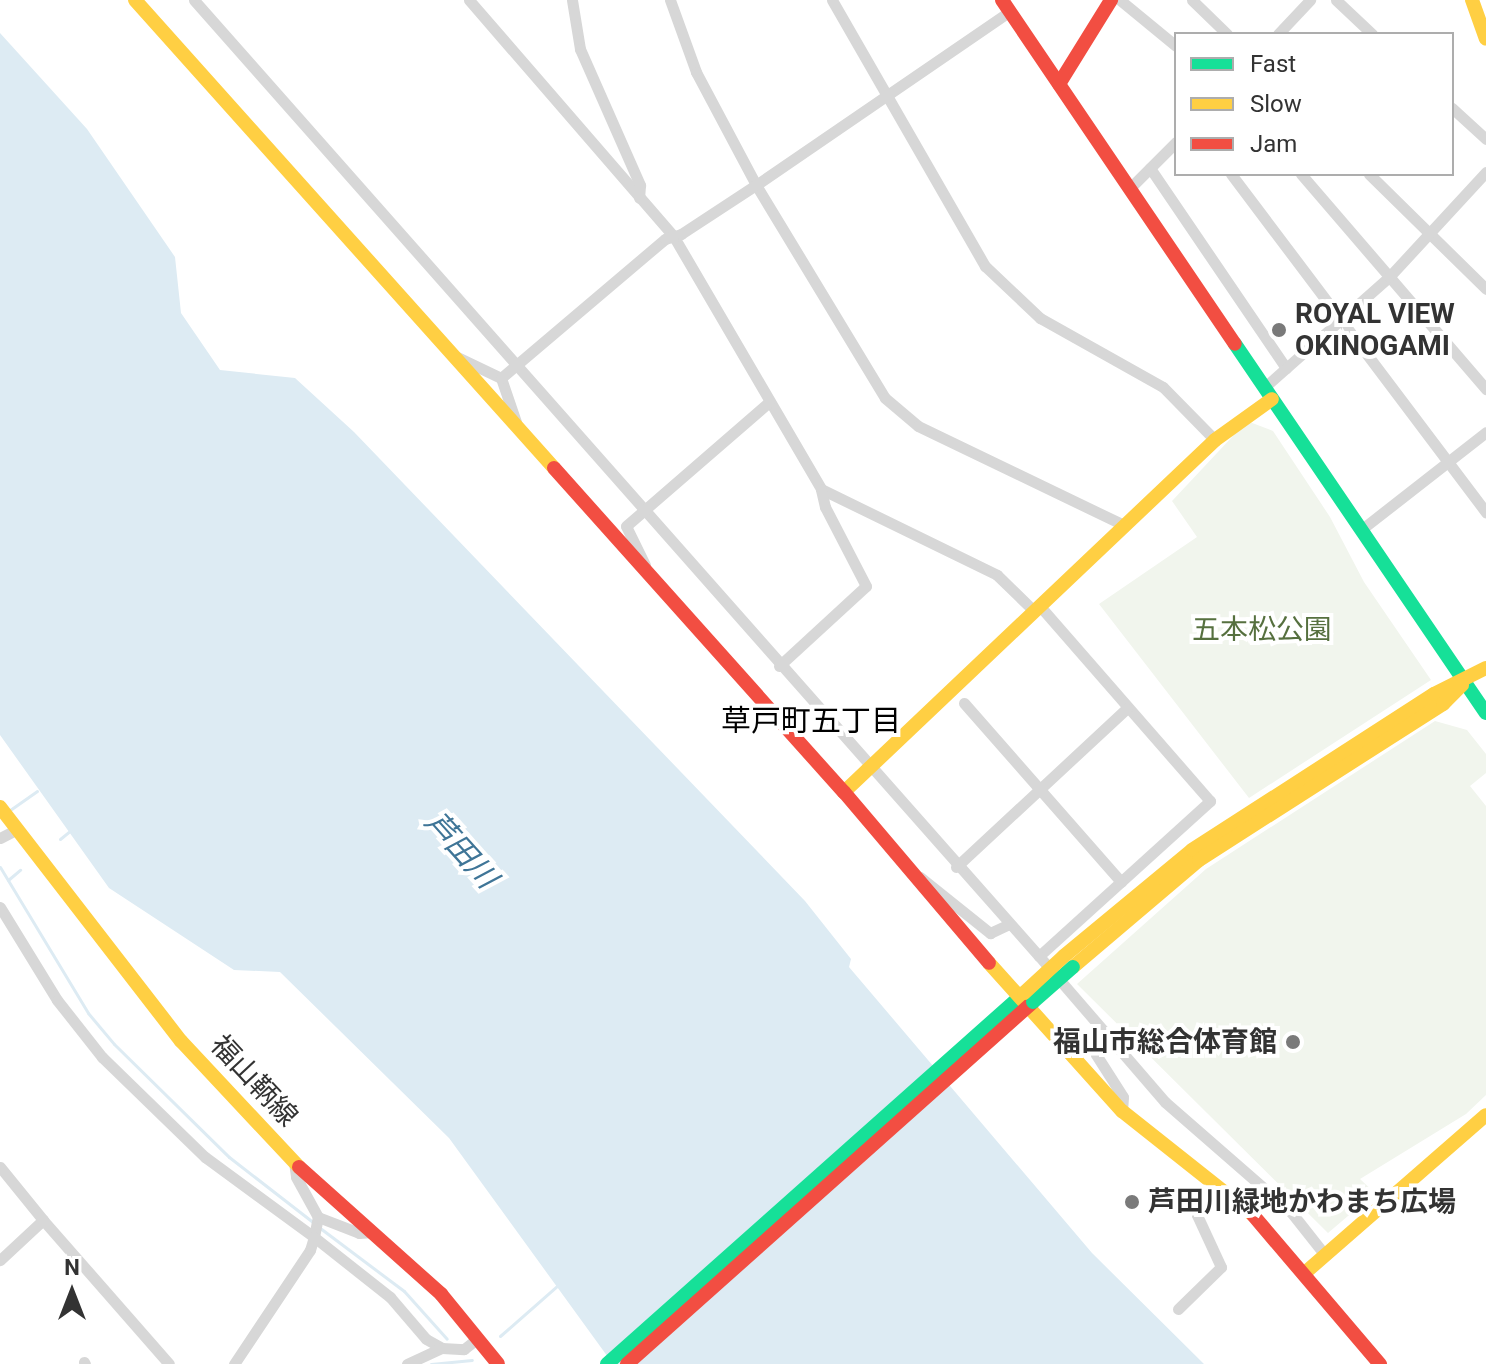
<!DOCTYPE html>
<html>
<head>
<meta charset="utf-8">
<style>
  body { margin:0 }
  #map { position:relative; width:1486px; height:1364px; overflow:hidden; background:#fff; font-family:Roboto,"Noto Sans JP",sans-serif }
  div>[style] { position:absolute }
  .green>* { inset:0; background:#f1f5ed }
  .water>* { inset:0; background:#ddebf3 }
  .stream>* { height:3px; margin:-1.5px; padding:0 1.5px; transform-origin:1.5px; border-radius:1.5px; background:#ddebf3 }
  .street>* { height:11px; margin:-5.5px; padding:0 5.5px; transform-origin:5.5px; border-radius:5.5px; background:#d7d7d7 }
  .fast>* { height:14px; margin:-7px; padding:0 7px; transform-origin:7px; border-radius:7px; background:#16e098 }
  .slow>* { height:14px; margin:-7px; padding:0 7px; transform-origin:7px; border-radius:7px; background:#ffcf43 }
  .jam>* { height:14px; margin:-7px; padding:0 7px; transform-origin:7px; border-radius:7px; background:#f24e42 }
  .fast-bridge>* { height:14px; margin:-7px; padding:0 7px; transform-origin:7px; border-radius:7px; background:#16e098 }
  .slow-bridge>* { height:14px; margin:-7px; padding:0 7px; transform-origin:7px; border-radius:7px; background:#ffcf43 }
  .dots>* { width:22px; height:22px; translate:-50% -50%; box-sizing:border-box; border:4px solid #fff; border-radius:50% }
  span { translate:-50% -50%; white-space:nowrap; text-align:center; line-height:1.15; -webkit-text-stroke:8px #fff; paint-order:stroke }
  .poi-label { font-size:28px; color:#333; font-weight:700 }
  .left { translate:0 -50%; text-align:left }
  .right { translate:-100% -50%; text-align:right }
  .park-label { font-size:28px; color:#56703f }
  .street-label { font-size:28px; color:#333 }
  .neighbourhood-label { font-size:30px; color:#000 }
  .water-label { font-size:30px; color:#3f7597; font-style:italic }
  .legend { position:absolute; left:1174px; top:32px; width:280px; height:144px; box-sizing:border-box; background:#fff; border:2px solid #adadad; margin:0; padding:10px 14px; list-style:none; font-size:24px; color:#333 }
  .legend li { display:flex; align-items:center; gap:16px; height:40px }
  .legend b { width:40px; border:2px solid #adadad }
  .north { position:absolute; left:32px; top:1252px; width:80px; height:80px; -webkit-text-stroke:6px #fff; paint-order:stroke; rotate:0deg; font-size:22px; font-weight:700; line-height:32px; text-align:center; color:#333 }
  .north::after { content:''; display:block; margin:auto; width:28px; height:36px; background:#333; clip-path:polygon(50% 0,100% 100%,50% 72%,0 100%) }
</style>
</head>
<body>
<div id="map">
  <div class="green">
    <div style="clip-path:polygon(1247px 421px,1273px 431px,1330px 517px,1364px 582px,1431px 680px,1249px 798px,1099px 604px,1197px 537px,1172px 501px)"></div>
    <div style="clip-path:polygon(1435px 721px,1467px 730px,1486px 754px,1486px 773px,1470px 786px,1486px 806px,1486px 1095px,1466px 1114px,1360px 1179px,1375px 1193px,1328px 1233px,1077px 984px,1206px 869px)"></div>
  </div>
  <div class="water">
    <div style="clip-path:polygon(0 33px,87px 129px,175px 257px,181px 313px,220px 370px,295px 378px,354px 432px,805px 901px,851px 959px,849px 967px,1092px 1253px,1204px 1364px,613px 1364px,449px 1138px,280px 972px,234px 970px,109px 888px,0 735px)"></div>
  </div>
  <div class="stream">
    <div style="left:10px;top:810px;width:33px;rotate:-35deg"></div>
    <div style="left:60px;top:839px;width:14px;rotate:-39deg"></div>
    <div style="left:0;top:867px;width:170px;rotate:58.9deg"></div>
    <div style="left:88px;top:1013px;width:40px;rotate:50deg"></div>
    <div style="left:114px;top:1044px;width:161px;rotate:44.5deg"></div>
    <div style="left:229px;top:1157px;width:108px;rotate:37.8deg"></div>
    <div style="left:8px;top:880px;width:16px;rotate:-40deg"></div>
    <div style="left:320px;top:1228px;width:105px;rotate:36.9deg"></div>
    <div style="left:404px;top:1291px;width:64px;rotate:48.1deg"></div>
    <div style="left:500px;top:1336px;width:76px;rotate:-41.3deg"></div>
    <div style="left:431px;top:1364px;width:41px;rotate:-5.6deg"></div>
  </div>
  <div class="street">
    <div style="left:194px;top:0;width:1276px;rotate:48.53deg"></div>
    <div style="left:1039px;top:956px;width:231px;rotate:-42.2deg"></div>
    <div style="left:1210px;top:801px;width:260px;rotate:-131.1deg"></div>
    <div style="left:469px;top:0;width:313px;rotate:49.1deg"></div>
    <div style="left:674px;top:237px;width:292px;rotate:59.7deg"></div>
    <div style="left:821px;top:489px;width:196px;rotate:26deg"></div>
    <div style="left:997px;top:575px;width:50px;rotate:44.2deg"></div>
    <div style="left:572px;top:0;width:50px;rotate:80.7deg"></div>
    <div style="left:580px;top:49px;width:149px;rotate:66.2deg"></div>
    <div style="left:640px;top:185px;width:13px;rotate:94deg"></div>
    <div style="left:670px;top:0;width:77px;rotate:70.1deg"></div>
    <div style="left:696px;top:72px;width:128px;rotate:62deg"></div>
    <div style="left:756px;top:185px;width:249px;rotate:58.8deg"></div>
    <div style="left:885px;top:398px;width:43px;rotate:40.3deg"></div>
    <div style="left:918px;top:426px;width:229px;rotate:25.7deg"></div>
    <div style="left:832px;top:0;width:307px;rotate:60.1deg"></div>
    <div style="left:985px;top:266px;width:76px;rotate:43.4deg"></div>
    <div style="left:1040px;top:318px;width:141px;rotate:29.3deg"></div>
    <div style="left:1163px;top:387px;width:74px;rotate:45.5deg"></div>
    <div style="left:1120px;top:0;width:72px;rotate:39.4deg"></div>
    <div style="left:1192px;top:0;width:49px;rotate:44.2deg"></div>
    <div style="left:1336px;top:0;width:50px;rotate:43.4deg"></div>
    <div style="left:1278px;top:34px;width:47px;rotate:-46.7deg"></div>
    <div style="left:1452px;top:108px;width:46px;rotate:42.4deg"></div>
    <div style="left:1150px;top:168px;width:242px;rotate:55.8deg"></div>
    <div style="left:1231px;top:174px;width:424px;rotate:53deg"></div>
    <div style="left:1301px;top:174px;width:284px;rotate:49.3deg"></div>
    <div style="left:1369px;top:174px;width:164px;rotate:44.5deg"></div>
    <div style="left:1131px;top:187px;width:64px;rotate:-45deg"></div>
    <div style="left:455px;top:356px;width:51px;rotate:25.6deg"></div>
    <div style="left:1267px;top:385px;width:163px;rotate:-41.5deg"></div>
    <div style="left:1389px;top:277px;width:143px;rotate:-47.3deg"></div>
    <div style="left:516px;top:422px;width:46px;rotate:-108.8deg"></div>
    <div style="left:501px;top:378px;width:215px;rotate:-40.3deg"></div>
    <div style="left:665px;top:239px;width:17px;rotate:-17deg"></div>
    <div style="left:681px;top:234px;width:90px;rotate:-33.2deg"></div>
    <div style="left:756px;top:185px;width:308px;rotate:-34.4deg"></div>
    <div style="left:1362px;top:529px;width:157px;rotate:-38deg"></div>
    <div style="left:645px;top:565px;width:43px;rotate:-116deg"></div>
    <div style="left:626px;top:526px;width:188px;rotate:-40.9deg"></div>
    <div style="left:779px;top:666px;width:118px;rotate:-42.6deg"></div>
    <div style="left:866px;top:586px;width:89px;rotate:-117.4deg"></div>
    <div style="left:825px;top:507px;width:18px;rotate:-103deg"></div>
    <div style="left:964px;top:703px;width:238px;rotate:48.7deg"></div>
    <div style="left:0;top:838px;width:20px;rotate:-27deg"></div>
    <div style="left:956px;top:867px;width:233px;rotate:-42.9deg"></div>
    <div style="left:920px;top:877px;width:90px;rotate:38.7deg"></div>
    <div style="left:990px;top:933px;width:21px;rotate:-25deg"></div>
    <div style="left:0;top:907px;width:109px;rotate:58.5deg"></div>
    <div style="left:57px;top:1000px;width:73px;rotate:51.7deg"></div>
    <div style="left:102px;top:1057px;width:144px;rotate:44.2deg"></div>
    <div style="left:205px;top:1157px;width:135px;rotate:36.3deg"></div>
    <div style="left:314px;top:1237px;width:20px;rotate:-79deg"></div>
    <div style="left:318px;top:1217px;width:44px;rotate:21.3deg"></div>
    <div style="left:359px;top:1233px;width:14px;rotate:-4deg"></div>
    <div style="left:1039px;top:956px;width:193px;rotate:49.2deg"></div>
    <div style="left:1165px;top:1102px;width:167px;rotate:41.1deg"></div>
    <div style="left:1291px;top:1212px;width:55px;rotate:51.7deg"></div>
    <div style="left:1098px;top:1028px;width:17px;rotate:126deg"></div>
    <div style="left:1088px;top:1042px;width:65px;rotate:57.5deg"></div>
    <div style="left:1123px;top:1097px;width:14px;rotate:94deg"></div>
    <div style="left:294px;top:1162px;width:15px;rotate:82deg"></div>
    <div style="left:296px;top:1177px;width:46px;rotate:61.2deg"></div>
    <div style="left:0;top:1167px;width:68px;rotate:50.9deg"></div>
    <div style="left:43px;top:1220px;width:59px;rotate:137.1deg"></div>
    <div style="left:43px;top:1220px;width:191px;rotate:48.8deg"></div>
    <div style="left:1178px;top:1309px;width:60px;rotate:-44.3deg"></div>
    <div style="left:1221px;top:1267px;width:57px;rotate:-114.8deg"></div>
    <div style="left:1197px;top:1215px;width:6px;rotate:-59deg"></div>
    <div style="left:84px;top:1362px;width:2px;rotate:63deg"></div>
    <div style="left:234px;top:1364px;width:137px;rotate:-56.3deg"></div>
    <div style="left:310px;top:1250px;width:14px;rotate:-73deg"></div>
    <div style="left:314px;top:1237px;width:97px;rotate:38.3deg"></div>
    <div style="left:390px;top:1297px;width:55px;rotate:49.4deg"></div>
    <div style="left:426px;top:1339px;width:18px;rotate:29deg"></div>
    <div style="left:442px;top:1348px;width:22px;rotate:3deg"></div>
    <div style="left:464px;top:1349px;width:18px;rotate:-38deg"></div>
    <div style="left:407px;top:1364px;width:38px;rotate:-25deg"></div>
  </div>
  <div class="fast">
    <div style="left:1235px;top:344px;width:446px;rotate:55.8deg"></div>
    <div style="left:607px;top:1364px;width:558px;rotate:-41.66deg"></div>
  </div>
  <div class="slow">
    <div style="left:135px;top:0;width:628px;rotate:48.16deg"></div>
    <div style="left:1472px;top:0;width:41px;rotate:70.3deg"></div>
    <div style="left:844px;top:792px;width:511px;rotate:-43.49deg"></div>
    <div style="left:1215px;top:440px;width:70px;rotate:-35.7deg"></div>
    <div style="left:0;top:807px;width:296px;rotate:52.3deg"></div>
    <div style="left:181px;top:1041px;width:173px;rotate:46.9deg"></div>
    <div style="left:1064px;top:956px;width:166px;rotate:-39.6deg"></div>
    <div style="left:1192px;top:850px;width:288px;rotate:-32.8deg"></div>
    <div style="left:1434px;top:694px;width:58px;rotate:-26.6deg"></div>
    <div style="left:989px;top:963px;width:199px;rotate:48.1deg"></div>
    <div style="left:1122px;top:1111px;width:167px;rotate:38.4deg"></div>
    <div style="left:1073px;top:967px;width:165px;rotate:-40.3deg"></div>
    <div style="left:1199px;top:860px;width:290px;rotate:-32.6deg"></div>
    <div style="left:1443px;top:704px;width:27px;rotate:-45deg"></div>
    <div style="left:1307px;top:1271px;width:237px;rotate:-41.1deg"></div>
  </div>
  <div class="jam">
    <div style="left:1002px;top:0;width:415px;rotate:55.9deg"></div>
    <div style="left:1059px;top:84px;width:99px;rotate:-58.2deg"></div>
    <div style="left:554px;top:468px;width:435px;rotate:48.2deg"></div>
    <div style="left:844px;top:792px;width:224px;rotate:49.7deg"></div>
    <div style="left:299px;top:1167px;width:191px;rotate:41.8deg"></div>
    <div style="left:441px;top:1294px;width:90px;rotate:50.8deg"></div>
    <div style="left:1253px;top:1215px;width:196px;rotate:49.6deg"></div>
    <div style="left:627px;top:1364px;width:544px;rotate:-41.72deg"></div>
  </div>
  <div class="fast-bridge">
    <div style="left:1033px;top:1002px;width:53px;rotate:-41.2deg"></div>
  </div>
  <div class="slow-bridge">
    <div style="left:1024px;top:993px;width:54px;rotate:-42.8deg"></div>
  </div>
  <div class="dots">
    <div style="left:1279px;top:330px;background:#7a7a7a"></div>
    <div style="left:1293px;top:1042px;background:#7a7a7a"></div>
    <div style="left:1132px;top:1202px;background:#7a7a7a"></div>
  </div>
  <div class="poi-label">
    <span class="left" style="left:1295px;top:330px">ROYAL VIEW<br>OKINOGAMI</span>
    <span class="right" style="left:1277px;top:1042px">福山市総合体育館</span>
    <span class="left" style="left:1148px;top:1202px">芦田川緑地かわまち広場</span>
  </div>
  <div class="park-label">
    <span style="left:1262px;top:630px">五本松公園</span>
  </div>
  <div class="street-label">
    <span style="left:254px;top:1081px;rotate:47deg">福山鞆線</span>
  </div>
  <div class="neighbourhood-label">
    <span style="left:811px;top:721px">草戸町五丁目</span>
  </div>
  <div class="water-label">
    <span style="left:461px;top:850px;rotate:48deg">芦田川</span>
  </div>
  <ul class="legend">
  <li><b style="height:10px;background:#16e098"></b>Fast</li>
  <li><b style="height:10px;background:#ffcf43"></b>Slow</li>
  <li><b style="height:10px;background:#f24e42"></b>Jam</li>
  </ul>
  <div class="north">N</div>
</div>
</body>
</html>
